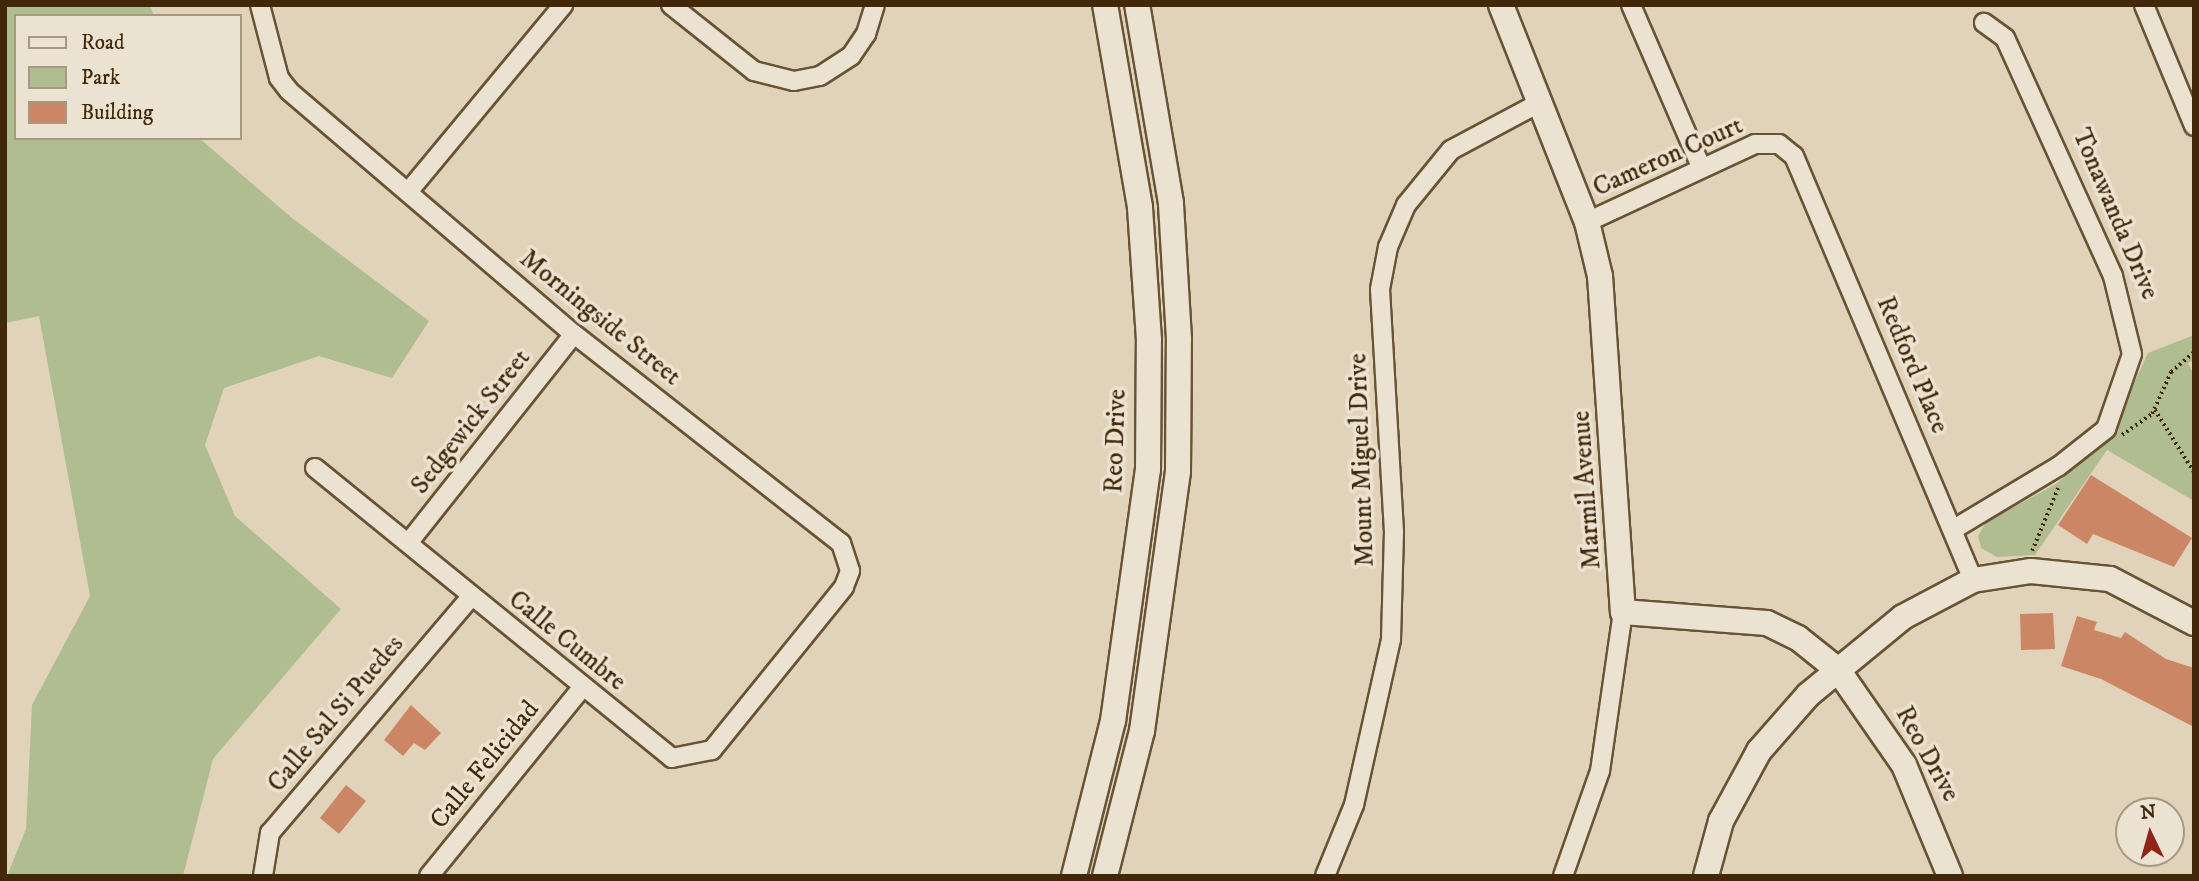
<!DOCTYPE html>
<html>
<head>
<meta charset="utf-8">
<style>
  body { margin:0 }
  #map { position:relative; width:2199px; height:881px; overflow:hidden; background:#e0d3ba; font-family:"IM FELL DW Pica",serif }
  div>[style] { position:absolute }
  .green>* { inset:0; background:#b0bd91 }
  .building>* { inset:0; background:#cb8665 }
  .path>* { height:3.5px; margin-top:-1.75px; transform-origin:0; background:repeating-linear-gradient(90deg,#412809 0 2px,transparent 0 5.5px) }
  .roads { filter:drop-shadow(2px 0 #695335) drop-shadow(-2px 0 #695335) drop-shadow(0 2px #695335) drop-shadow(0 -2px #695335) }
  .street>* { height:18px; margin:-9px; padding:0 9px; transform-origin:9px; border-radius:9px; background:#ebe2d2 }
  .secondary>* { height:24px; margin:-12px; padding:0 12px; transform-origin:12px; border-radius:12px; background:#ebe2d2 }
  span { translate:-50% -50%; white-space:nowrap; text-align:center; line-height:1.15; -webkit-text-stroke:7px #ebe2d2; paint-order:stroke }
  .street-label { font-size:26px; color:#412809 }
  .frame { position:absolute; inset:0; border:7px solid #412809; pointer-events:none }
  .legend { position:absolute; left:14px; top:14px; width:228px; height:126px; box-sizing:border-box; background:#ebe2d2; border:2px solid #a79882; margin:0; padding:9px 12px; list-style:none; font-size:21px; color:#412809 }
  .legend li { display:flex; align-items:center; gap:14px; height:35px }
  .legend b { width:35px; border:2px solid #a79882 }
  .north { position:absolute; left:2115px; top:797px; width:70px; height:70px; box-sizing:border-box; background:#ebe2d2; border:2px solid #a79882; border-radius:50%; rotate:355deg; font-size:19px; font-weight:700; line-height:28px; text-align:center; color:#412809 }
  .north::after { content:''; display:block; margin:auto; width:24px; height:32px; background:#8f2418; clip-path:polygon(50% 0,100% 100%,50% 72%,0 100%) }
</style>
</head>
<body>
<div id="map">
  <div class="green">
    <div style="clip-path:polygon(5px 5px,150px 5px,154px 16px,16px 16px,16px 138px,199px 138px,292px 218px,429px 321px,392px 378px,319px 356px,224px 388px,205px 445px,235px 516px,341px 609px,213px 759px,183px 876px,7px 876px,26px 829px,32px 705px,90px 596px,39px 316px,5px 323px)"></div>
    <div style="clip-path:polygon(2194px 335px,2194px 360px,2188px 363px,2194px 375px,2194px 501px,2107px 450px,2035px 555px,1997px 557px,1981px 548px,1978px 536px,1986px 522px,2056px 484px,2109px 437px,2148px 353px)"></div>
  </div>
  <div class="building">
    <div style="clip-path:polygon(2091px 475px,2192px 538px,2174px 567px,2093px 534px,2087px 544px,2058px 525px)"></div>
    <div style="clip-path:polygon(2053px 613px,2055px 649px,2021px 650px,2020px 614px)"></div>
    <div style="clip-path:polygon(2077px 616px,2097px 622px,2094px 630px,2121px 638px,2125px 632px,2166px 659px,2194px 668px,2194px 727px,2101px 679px,2061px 666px)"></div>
    <div style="clip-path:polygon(411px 705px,441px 733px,425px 750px,414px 743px,403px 756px,384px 740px)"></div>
    <div style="clip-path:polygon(346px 785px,366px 801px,339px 834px,320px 818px)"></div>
  </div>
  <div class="path">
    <div style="left:2155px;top:410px;width:73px;rotate:57.8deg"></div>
    <div style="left:2122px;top:435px;width:37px;rotate:-35deg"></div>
    <div style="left:2152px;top:414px;width:46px;rotate:-65.7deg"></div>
    <div style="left:2171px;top:372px;width:30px;rotate:-41deg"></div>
    <div style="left:2032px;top:551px;width:68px;rotate:-67.6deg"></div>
  </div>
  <div class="roads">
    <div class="street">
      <div style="left:260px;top:5px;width:75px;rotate:75.4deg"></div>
      <div style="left:279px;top:78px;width:16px;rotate:52deg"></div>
      <div style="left:289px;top:91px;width:375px;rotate:40.5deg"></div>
      <div style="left:574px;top:334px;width:339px;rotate:38.1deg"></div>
      <div style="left:841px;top:543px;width:29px;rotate:72deg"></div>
      <div style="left:850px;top:571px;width:17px;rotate:111deg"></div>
      <div style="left:844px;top:587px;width:210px;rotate:129deg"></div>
      <div style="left:712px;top:750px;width:41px;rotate:168.7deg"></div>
      <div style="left:672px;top:758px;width:460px;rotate:-140.9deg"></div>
      <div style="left:671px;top:5px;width:106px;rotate:38.5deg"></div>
      <div style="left:754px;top:71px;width:41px;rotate:14deg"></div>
      <div style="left:794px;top:81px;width:26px;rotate:-11deg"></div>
      <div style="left:820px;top:76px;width:37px;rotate:-33deg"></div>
      <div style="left:851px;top:56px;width:27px;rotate:-56deg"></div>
      <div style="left:866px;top:34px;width:30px;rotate:-73deg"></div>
      <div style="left:1631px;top:5px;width:176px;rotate:66.6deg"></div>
      <div style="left:2144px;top:5px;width:131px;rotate:67.5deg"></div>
      <div style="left:408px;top:192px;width:243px;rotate:-50.3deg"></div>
      <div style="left:1587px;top:222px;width:185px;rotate:-24.9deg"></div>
      <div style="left:1755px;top:144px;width:24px"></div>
      <div style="left:1779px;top:144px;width:19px;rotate:39deg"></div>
      <div style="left:1794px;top:156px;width:460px;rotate:67.1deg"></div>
      <div style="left:1954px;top:529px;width:122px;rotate:-31deg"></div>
      <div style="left:2059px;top:466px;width:60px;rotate:-38.2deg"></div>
      <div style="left:2106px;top:429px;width:79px;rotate:-70.9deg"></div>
      <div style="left:2132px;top:354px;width:80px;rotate:-103.7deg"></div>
      <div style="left:2113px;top:276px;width:261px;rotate:-114.4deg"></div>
      <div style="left:2005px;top:38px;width:26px;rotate:-144deg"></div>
      <div style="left:409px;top:542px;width:265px;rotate:-51.6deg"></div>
      <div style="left:263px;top:876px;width:44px;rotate:-80.8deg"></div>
      <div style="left:270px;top:833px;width:310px;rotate:-49.6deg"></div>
      <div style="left:429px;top:876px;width:242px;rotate:-50.9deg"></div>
      <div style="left:1325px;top:876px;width:77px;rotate:-67.8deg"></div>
      <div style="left:1354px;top:805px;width:170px;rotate:-77.4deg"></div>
      <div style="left:1391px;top:639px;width:107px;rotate:-88.4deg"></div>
      <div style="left:1394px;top:532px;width:243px;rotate:-93.3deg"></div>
      <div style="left:1380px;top:289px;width:43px;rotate:-79.2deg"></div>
      <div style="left:1388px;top:247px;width:46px;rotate:-66.8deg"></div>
      <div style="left:1406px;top:205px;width:71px;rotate:-50.7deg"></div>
      <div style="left:1451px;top:150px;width:98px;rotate:-28.1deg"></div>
      <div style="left:1563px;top:876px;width:111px;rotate:-70.6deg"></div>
      <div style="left:1600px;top:771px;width:161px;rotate:-81.8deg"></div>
    </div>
    <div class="secondary">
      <div style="left:1501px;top:5px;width:233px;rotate:68.4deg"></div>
      <div style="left:1587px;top:222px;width:56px;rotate:76.5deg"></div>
      <div style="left:1600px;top:276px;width:337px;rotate:86.1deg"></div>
      <div style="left:1623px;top:612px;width:144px;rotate:4.4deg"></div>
      <div style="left:1767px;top:623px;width:34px;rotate:26deg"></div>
      <div style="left:1798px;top:638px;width:51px;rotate:38.7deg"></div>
      <div style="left:1838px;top:670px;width:116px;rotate:55.2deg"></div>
      <div style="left:1904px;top:765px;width:120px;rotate:67.5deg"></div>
      <div style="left:1074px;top:876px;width:160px;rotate:-75.9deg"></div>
      <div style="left:1113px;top:721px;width:253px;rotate:-82.1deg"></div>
      <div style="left:1148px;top:470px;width:130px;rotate:-89.6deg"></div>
      <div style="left:1149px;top:340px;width:133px;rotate:-93.9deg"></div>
      <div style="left:1140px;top:207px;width:205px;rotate:-99.8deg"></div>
      <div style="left:1105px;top:876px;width:150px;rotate:-75.7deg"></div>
      <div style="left:1142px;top:731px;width:262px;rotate:-82.1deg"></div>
      <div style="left:1178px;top:471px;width:132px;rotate:-89.6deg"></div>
      <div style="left:1179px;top:339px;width:136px;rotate:-93.4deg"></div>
      <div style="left:1171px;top:203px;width:201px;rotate:-99.7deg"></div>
      <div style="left:1706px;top:876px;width:57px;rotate:-74.7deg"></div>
      <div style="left:1721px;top:821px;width:80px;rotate:-61.5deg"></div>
      <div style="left:1759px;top:751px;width:74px;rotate:-48.8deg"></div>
      <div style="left:1808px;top:695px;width:123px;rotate:-39.4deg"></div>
      <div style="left:1903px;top:617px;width:79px;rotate:-27.9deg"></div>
      <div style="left:1973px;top:580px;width:59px;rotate:-8.8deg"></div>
      <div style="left:2031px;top:571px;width:79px;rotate:5.8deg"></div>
      <div style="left:2110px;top:579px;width:95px;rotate:27.6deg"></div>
    </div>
  </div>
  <div class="street-label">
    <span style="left:1668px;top:157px;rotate:-24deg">Cameron Court</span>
    <span style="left:2115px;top:214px;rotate:67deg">Tonawanda Drive</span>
    <span style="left:600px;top:318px;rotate:39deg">Morningside Street</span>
    <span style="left:1912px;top:365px;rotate:67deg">Redford Place</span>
    <span style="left:471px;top:422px;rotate:-52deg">Sedgewick Street</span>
    <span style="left:1116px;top:441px;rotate:-88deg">Reo Drive</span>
    <span style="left:1362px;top:460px;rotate:-92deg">Mount Miguel Drive</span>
    <span style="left:1587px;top:490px;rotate:-94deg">Marmil Avenue</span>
    <span style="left:567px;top:641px;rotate:39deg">Calle Cumbre</span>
    <span style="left:336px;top:714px;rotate:-50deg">Calle Sal Si Puedes</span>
    <span style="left:1927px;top:754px;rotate:61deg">Reo Drive</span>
    <span style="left:485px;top:765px;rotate:-51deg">Calle Felicidad</span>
  </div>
  <div class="frame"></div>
  <ul class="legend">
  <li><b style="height:9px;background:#ebe2d2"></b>Road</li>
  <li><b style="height:19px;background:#b0bd91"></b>Park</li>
  <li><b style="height:19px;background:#cb8665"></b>Building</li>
  </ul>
  <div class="north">N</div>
</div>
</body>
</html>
